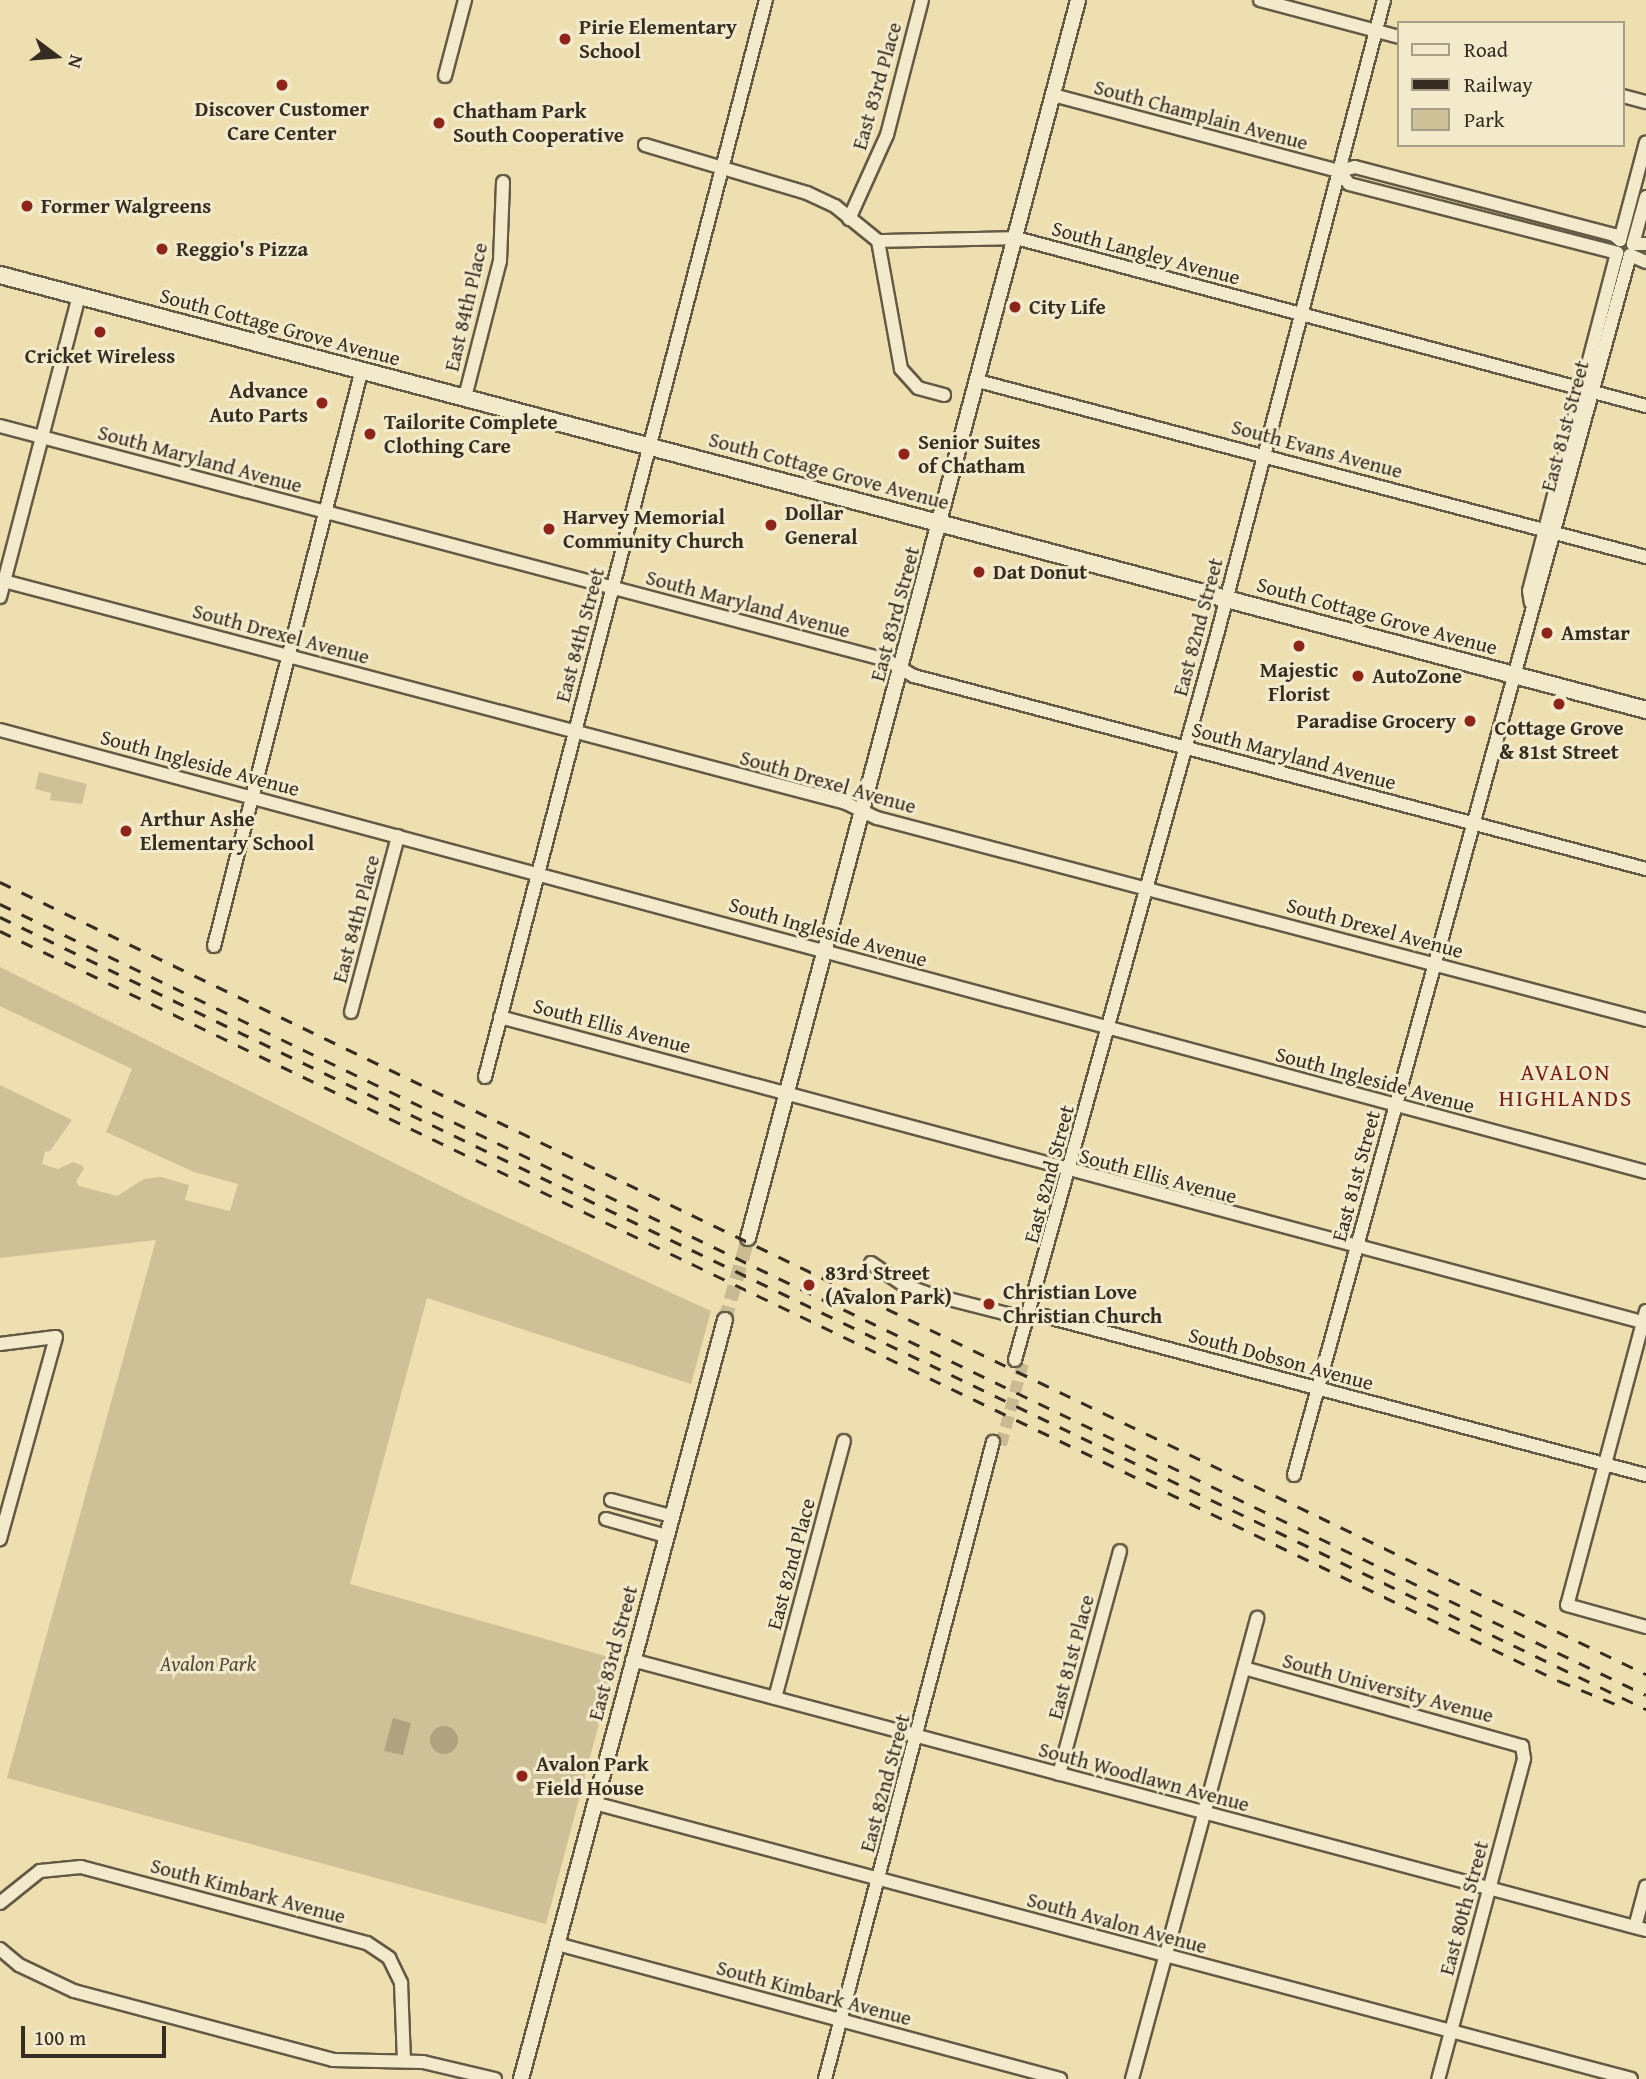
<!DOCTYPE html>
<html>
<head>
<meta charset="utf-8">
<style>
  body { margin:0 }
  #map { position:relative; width:1646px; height:2079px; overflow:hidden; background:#eddfaf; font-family:"Gentium Book Plus",serif }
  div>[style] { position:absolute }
  .green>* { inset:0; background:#cec197 }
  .water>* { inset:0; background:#afa27f }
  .round { border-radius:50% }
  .minor-tunnel>* { height:12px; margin-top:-6px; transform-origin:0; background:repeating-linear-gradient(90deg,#c8bb93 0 12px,transparent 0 18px) }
  .tertiary-tunnel>* { height:14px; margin-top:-7px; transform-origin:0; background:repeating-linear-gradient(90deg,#c8bb93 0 14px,transparent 0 21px) }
  .roads { filter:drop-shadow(2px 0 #645944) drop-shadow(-2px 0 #645944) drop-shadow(0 2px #645944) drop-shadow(0 -2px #645944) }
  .minor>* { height:12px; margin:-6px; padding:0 6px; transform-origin:6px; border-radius:6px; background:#f3eacb }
  .tertiary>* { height:14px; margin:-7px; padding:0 7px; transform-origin:7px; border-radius:7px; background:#f3eacb }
  .secondary>* { height:16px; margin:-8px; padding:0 8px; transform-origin:8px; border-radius:8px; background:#f3eacb }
  .rail>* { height:2.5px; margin-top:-1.25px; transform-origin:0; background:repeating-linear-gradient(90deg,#362c21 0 12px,transparent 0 24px) }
  .dots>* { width:19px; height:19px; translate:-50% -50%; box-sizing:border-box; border:4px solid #f3eacb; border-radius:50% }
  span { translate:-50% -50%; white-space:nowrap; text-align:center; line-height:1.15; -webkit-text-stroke:6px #f3eacb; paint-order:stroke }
  .poi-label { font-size:21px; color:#362c21; font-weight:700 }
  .left { translate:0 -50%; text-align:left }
  .right { translate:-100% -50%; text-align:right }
  .street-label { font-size:21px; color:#362c21 }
  .park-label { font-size:21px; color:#544a39; font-style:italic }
  .neighbourhood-label { font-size:23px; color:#7a1f14; letter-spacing:2px }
  .legend { position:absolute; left:1397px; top:21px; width:228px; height:126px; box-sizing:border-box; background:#f3eacb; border:2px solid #a79e87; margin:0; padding:9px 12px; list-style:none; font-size:21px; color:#362c21 }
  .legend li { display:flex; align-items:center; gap:14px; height:35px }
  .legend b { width:35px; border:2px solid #a79e87 }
  .north { position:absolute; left:21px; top:21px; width:70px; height:70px; -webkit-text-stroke:5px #f3eacb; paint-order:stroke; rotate:106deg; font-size:19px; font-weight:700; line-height:28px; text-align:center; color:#362c21 }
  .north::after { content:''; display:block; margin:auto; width:24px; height:32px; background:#362c21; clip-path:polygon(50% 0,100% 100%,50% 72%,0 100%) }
  .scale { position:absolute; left:21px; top:2026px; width:145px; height:32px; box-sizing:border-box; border:4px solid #362c21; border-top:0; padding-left:9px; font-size:21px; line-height:24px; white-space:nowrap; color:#362c21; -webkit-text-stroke:5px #f3eacb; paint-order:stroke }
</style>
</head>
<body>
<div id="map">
  <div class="green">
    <div style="clip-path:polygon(39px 772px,87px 784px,82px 804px,50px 800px,51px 793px,35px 789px)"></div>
    <div style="clip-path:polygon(0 967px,467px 1199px,711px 1311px,691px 1384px,427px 1298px,350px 1584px,616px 1659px,546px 1924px,7px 1778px,156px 1240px,0 1258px,0 1085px,72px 1120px,50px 1151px,45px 1152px,42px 1164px,58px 1169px,73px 1162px,81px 1165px,84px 1168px,76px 1182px,79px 1186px,117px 1196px,144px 1179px,161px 1177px,189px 1185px,185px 1200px,230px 1211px,238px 1184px,194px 1172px,106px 1132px,132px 1069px,0 1006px)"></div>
  </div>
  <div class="water">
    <div style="clip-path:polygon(393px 1718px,411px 1723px,403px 1755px,384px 1751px)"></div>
    <div class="round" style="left:430px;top:1726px;width:28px;height:28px"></div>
  </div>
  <div class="minor-tunnel">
    <div style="left:1001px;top:1445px;width:85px;rotate:-75deg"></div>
  </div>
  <div class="tertiary-tunnel">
    <div style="left:725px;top:1320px;width:85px;rotate:-74.3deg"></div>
  </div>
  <div class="roads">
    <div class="minor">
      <div style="left:1260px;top:0;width:144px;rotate:14.9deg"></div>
      <div style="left:445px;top:76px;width:79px;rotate:-75.3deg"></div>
      <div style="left:1053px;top:95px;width:296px;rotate:14.9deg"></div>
      <div style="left:1339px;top:171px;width:16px;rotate:-14deg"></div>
      <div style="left:1355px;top:167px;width:268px;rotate:14.7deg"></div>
      <div style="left:1614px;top:235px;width:8px;rotate:40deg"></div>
      <div style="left:1620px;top:240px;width:101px;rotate:-75.1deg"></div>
      <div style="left:1623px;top:96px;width:24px;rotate:15deg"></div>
      <div style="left:645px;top:145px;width:169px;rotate:16.5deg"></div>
      <div style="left:807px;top:193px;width:31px;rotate:25deg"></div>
      <div style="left:835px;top:206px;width:55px;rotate:39.1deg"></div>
      <div style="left:878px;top:241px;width:138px;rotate:-1.2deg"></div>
      <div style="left:1016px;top:238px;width:652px;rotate:14.93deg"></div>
      <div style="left:1339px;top:171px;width:16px;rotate:52deg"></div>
      <div style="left:1349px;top:184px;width:277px;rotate:14.4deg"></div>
      <div style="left:1617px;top:253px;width:349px;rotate:104.6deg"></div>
      <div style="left:1529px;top:591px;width:12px;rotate:81deg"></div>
      <div style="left:1646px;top:197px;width:49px;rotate:105.5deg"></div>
      <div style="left:1633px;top:244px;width:13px"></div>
      <div style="left:849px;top:219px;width:92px;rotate:-65.7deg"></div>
      <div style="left:887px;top:135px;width:139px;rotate:-75.5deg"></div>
      <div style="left:878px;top:241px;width:130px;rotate:79.8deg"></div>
      <div style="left:901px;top:369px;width:25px;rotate:48deg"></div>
      <div style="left:918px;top:388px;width:27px;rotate:15deg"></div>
      <div style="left:978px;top:381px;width:691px;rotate:14.76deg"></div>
      <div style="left:465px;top:397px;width:140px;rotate:-75.6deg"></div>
      <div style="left:500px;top:261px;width:79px;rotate:-87.8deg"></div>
      <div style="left:0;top:426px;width:917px;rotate:14.78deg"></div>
      <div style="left:887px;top:660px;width:31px;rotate:31deg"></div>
      <div style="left:914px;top:676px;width:757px;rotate:14.77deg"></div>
      <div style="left:0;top:580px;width:875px;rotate:14.77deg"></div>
      <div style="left:846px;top:803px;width:34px;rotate:26deg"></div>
      <div style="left:877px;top:818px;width:795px;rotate:14.72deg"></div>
      <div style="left:0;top:597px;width:311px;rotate:-75.3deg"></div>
      <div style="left:0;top:730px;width:1704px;rotate:15.03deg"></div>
      <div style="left:214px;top:946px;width:596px;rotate:-75.61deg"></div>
      <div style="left:351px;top:1012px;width:182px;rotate:-75deg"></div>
      <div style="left:500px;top:1017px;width:1186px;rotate:14.95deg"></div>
      <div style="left:485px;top:1077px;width:1113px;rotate:-75.38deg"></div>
      <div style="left:871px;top:1263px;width:40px;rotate:34deg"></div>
      <div style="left:904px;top:1285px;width:27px;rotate:20deg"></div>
      <div style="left:929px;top:1294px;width:89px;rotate:14.3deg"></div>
      <div style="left:1015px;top:1316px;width:29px"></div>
      <div style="left:1044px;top:1316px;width:623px;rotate:14.8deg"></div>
      <div style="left:1646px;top:1311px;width:304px;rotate:105deg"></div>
      <div style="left:1567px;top:1605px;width:82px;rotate:15.6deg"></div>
      <div style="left:0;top:1344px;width:56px;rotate:-7.1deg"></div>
      <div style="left:56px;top:1337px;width:210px;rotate:105.5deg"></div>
      <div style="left:1015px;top:1360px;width:757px;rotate:-74.44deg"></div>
      <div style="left:1218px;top:631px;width:652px;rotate:-75.26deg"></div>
      <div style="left:1294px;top:1475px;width:1265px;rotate:-74.6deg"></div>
      <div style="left:1630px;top:255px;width:17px;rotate:24deg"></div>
      <div style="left:611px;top:1500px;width:62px;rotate:14.9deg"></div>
      <div style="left:606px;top:1519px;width:62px;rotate:15.8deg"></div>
      <div style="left:632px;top:1660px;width:1049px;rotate:14.91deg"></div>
      <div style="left:1244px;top:1668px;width:289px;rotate:15.7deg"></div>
      <div style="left:1522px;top:1746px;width:13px;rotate:81deg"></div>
      <div style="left:1524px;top:1759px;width:331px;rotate:105deg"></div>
      <div style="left:775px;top:1698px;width:266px;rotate:-75deg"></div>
      <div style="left:1059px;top:1774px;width:231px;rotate:-74.7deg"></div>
      <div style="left:594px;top:1803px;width:1073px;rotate:14.9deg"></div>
      <div style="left:0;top:1903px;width:51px;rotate:-38.7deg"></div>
      <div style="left:40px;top:1871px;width:41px;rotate:-5.6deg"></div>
      <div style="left:81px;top:1867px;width:296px;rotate:14.9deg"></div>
      <div style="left:367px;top:1943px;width:27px;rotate:34deg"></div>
      <div style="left:389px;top:1958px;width:28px;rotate:64deg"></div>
      <div style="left:401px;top:1983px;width:77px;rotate:87.8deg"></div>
      <div style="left:1635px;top:1927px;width:42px;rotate:-75deg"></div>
      <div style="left:557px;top:1944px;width:521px;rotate:15.02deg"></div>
      <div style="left:0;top:1949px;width:25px;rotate:40deg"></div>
      <div style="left:19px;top:1965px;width:61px;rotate:25.3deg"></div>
      <div style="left:74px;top:1991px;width:268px;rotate:14.9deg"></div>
      <div style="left:333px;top:2060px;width:90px;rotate:1.3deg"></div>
      <div style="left:423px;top:2062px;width:74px;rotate:13.3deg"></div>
      <div style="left:825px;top:2079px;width:659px;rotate:-75.23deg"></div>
      <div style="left:1132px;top:2079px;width:478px;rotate:-74.8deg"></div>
    </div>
    <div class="tertiary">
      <div style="left:748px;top:1238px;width:1281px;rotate:-75.07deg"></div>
      <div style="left:521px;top:2079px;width:786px;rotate:-74.96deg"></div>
    </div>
    <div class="secondary">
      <div style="left:0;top:275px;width:1703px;rotate:14.8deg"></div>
    </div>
  </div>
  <div class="rail">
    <div style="left:0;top:882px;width:1827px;rotate:25.7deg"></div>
    <div style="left:0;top:904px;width:1826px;rotate:25.67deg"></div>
    <div style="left:0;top:917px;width:1827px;rotate:25.7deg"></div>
    <div style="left:0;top:931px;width:1730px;rotate:25.69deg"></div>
    <div style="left:1559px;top:1681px;width:64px;rotate:22.1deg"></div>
  </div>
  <div class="dots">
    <div style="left:565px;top:39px;background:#8f2418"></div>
    <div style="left:282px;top:85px;background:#8f2418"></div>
    <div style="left:439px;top:123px;background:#8f2418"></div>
    <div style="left:27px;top:206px;background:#8f2418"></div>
    <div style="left:162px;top:249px;background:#8f2418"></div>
    <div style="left:1015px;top:307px;background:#8f2418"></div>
    <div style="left:100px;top:332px;background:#8f2418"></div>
    <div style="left:322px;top:403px;background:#8f2418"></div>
    <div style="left:370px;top:434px;background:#8f2418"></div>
    <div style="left:904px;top:454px;background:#8f2418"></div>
    <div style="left:771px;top:525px;background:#8f2418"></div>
    <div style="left:549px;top:529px;background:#8f2418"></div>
    <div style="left:979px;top:572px;background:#8f2418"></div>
    <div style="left:1547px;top:633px;background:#8f2418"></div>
    <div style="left:1299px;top:646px;background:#8f2418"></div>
    <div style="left:1358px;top:676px;background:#8f2418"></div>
    <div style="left:1559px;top:704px;background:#8f2418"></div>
    <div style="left:1470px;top:721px;background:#8f2418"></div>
    <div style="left:126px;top:831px;background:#8f2418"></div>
    <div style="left:809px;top:1285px;background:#8f2418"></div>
    <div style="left:989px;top:1304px;background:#8f2418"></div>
    <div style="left:522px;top:1776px;background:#8f2418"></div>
  </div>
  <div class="poi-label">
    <span class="left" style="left:579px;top:39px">Pirie Elementary<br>School</span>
    <span style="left:282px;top:121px">Discover Customer<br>Care Center</span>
    <span class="left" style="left:453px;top:123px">Chatham Park<br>South Cooperative</span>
    <span class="left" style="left:41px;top:206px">Former Walgreens</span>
    <span class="left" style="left:176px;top:249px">Reggio's Pizza</span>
    <span class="left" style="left:1029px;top:307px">City Life</span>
    <span style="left:100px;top:356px">Cricket Wireless</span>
    <span class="right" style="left:308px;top:403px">Advance<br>Auto Parts</span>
    <span class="left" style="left:384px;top:434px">Tailorite Complete<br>Clothing Care</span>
    <span class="left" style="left:918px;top:454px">Senior Suites<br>of Chatham</span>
    <span class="left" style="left:785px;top:525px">Dollar<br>General</span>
    <span class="left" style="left:563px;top:529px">Harvey Memorial<br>Community Church</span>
    <span class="left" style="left:993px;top:572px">Dat Donut</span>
    <span class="left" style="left:1561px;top:633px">Amstar</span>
    <span style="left:1299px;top:682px">Majestic<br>Florist</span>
    <span class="left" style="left:1372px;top:676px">AutoZone</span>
    <span class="right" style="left:1456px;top:721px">Paradise Grocery</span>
    <span style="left:1559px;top:740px">Cottage Grove<br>&amp; 81st Street</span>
    <span class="left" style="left:140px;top:831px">Arthur Ashe<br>Elementary School</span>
    <span class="left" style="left:825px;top:1285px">83rd Street<br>(Avalon Park)</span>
    <span class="left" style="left:1003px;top:1304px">Christian Love<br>Christian Church</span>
    <span class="left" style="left:536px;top:1776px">Avalon Park<br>Field House</span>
  </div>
  <div class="street-label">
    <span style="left:877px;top:86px;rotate:-74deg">East 83rd Place</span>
    <span style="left:1201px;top:115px;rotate:15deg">South Champlain Avenue</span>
    <span style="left:1146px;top:253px;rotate:15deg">South Langley Avenue</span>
    <span style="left:466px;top:307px;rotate:-77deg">East 84th Place</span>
    <span style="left:280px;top:327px;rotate:15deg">South Cottage Grove Avenue</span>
    <span style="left:1565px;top:426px;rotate:-75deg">East 81st Street</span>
    <span style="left:1317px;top:449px;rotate:15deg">South Evans Avenue</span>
    <span style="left:200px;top:459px;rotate:15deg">South Maryland Avenue</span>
    <span style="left:829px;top:471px;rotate:15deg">South Cottage Grove Avenue</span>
    <span style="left:748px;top:604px;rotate:15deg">South Maryland Avenue</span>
    <span style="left:895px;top:614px;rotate:-75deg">East 83rd Street</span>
    <span style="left:1377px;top:616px;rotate:15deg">South Cottage Grove Avenue</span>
    <span style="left:1198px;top:627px;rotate:-75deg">East 82nd Street</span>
    <span style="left:281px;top:634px;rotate:15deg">South Drexel Avenue</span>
    <span style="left:580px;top:635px;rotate:-75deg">East 84th Street</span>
    <span style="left:1294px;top:756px;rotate:15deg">South Maryland Avenue</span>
    <span style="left:200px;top:763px;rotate:15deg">South Ingleside Avenue</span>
    <span style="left:828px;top:782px;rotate:16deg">South Drexel Avenue</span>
    <span style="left:356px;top:919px;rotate:-75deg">East 84th Place</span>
    <span style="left:1375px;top:928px;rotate:15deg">South Drexel Avenue</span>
    <span style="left:828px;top:932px;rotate:16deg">South Ingleside Avenue</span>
    <span style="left:612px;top:1026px;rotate:15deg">South Ellis Avenue</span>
    <span style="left:1375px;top:1080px;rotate:15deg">South Ingleside Avenue</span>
    <span style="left:1049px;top:1174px;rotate:-75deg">East 82nd Street</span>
    <span style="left:1158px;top:1176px;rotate:15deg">South Ellis Avenue</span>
    <span style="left:1356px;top:1176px;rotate:-75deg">East 81st Street</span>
    <span style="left:1281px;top:1359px;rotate:15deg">South Dobson Avenue</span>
    <span style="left:791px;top:1564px;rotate:-75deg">East 82nd Place</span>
    <span style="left:613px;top:1653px;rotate:-75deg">East 83rd Street</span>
    <span style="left:1071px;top:1657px;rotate:-75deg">East 81st Place</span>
    <span style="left:1388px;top:1688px;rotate:15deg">South University Avenue</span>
    <span style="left:1144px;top:1777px;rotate:15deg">South Woodlawn Avenue</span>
    <span style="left:885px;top:1783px;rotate:-75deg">East 82nd Street</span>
    <span style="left:248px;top:1891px;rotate:15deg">South Kimbark Avenue</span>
    <span style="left:1464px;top:1908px;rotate:-75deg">East 80th Street</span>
    <span style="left:1117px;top:1923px;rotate:15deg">South Avalon Avenue</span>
    <span style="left:814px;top:1993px;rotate:15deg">South Kimbark Avenue</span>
  </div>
  <div class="park-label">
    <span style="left:208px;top:1664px">Avalon Park</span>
  </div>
  <div class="neighbourhood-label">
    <span style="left:1566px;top:1085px">AVALON<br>HIGHLANDS</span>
  </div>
  <ul class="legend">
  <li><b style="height:9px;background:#f3eacb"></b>Road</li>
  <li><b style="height:9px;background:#362c21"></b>Railway</li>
  <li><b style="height:19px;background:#cec197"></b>Park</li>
  </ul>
  <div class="north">N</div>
  <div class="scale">100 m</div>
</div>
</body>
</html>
